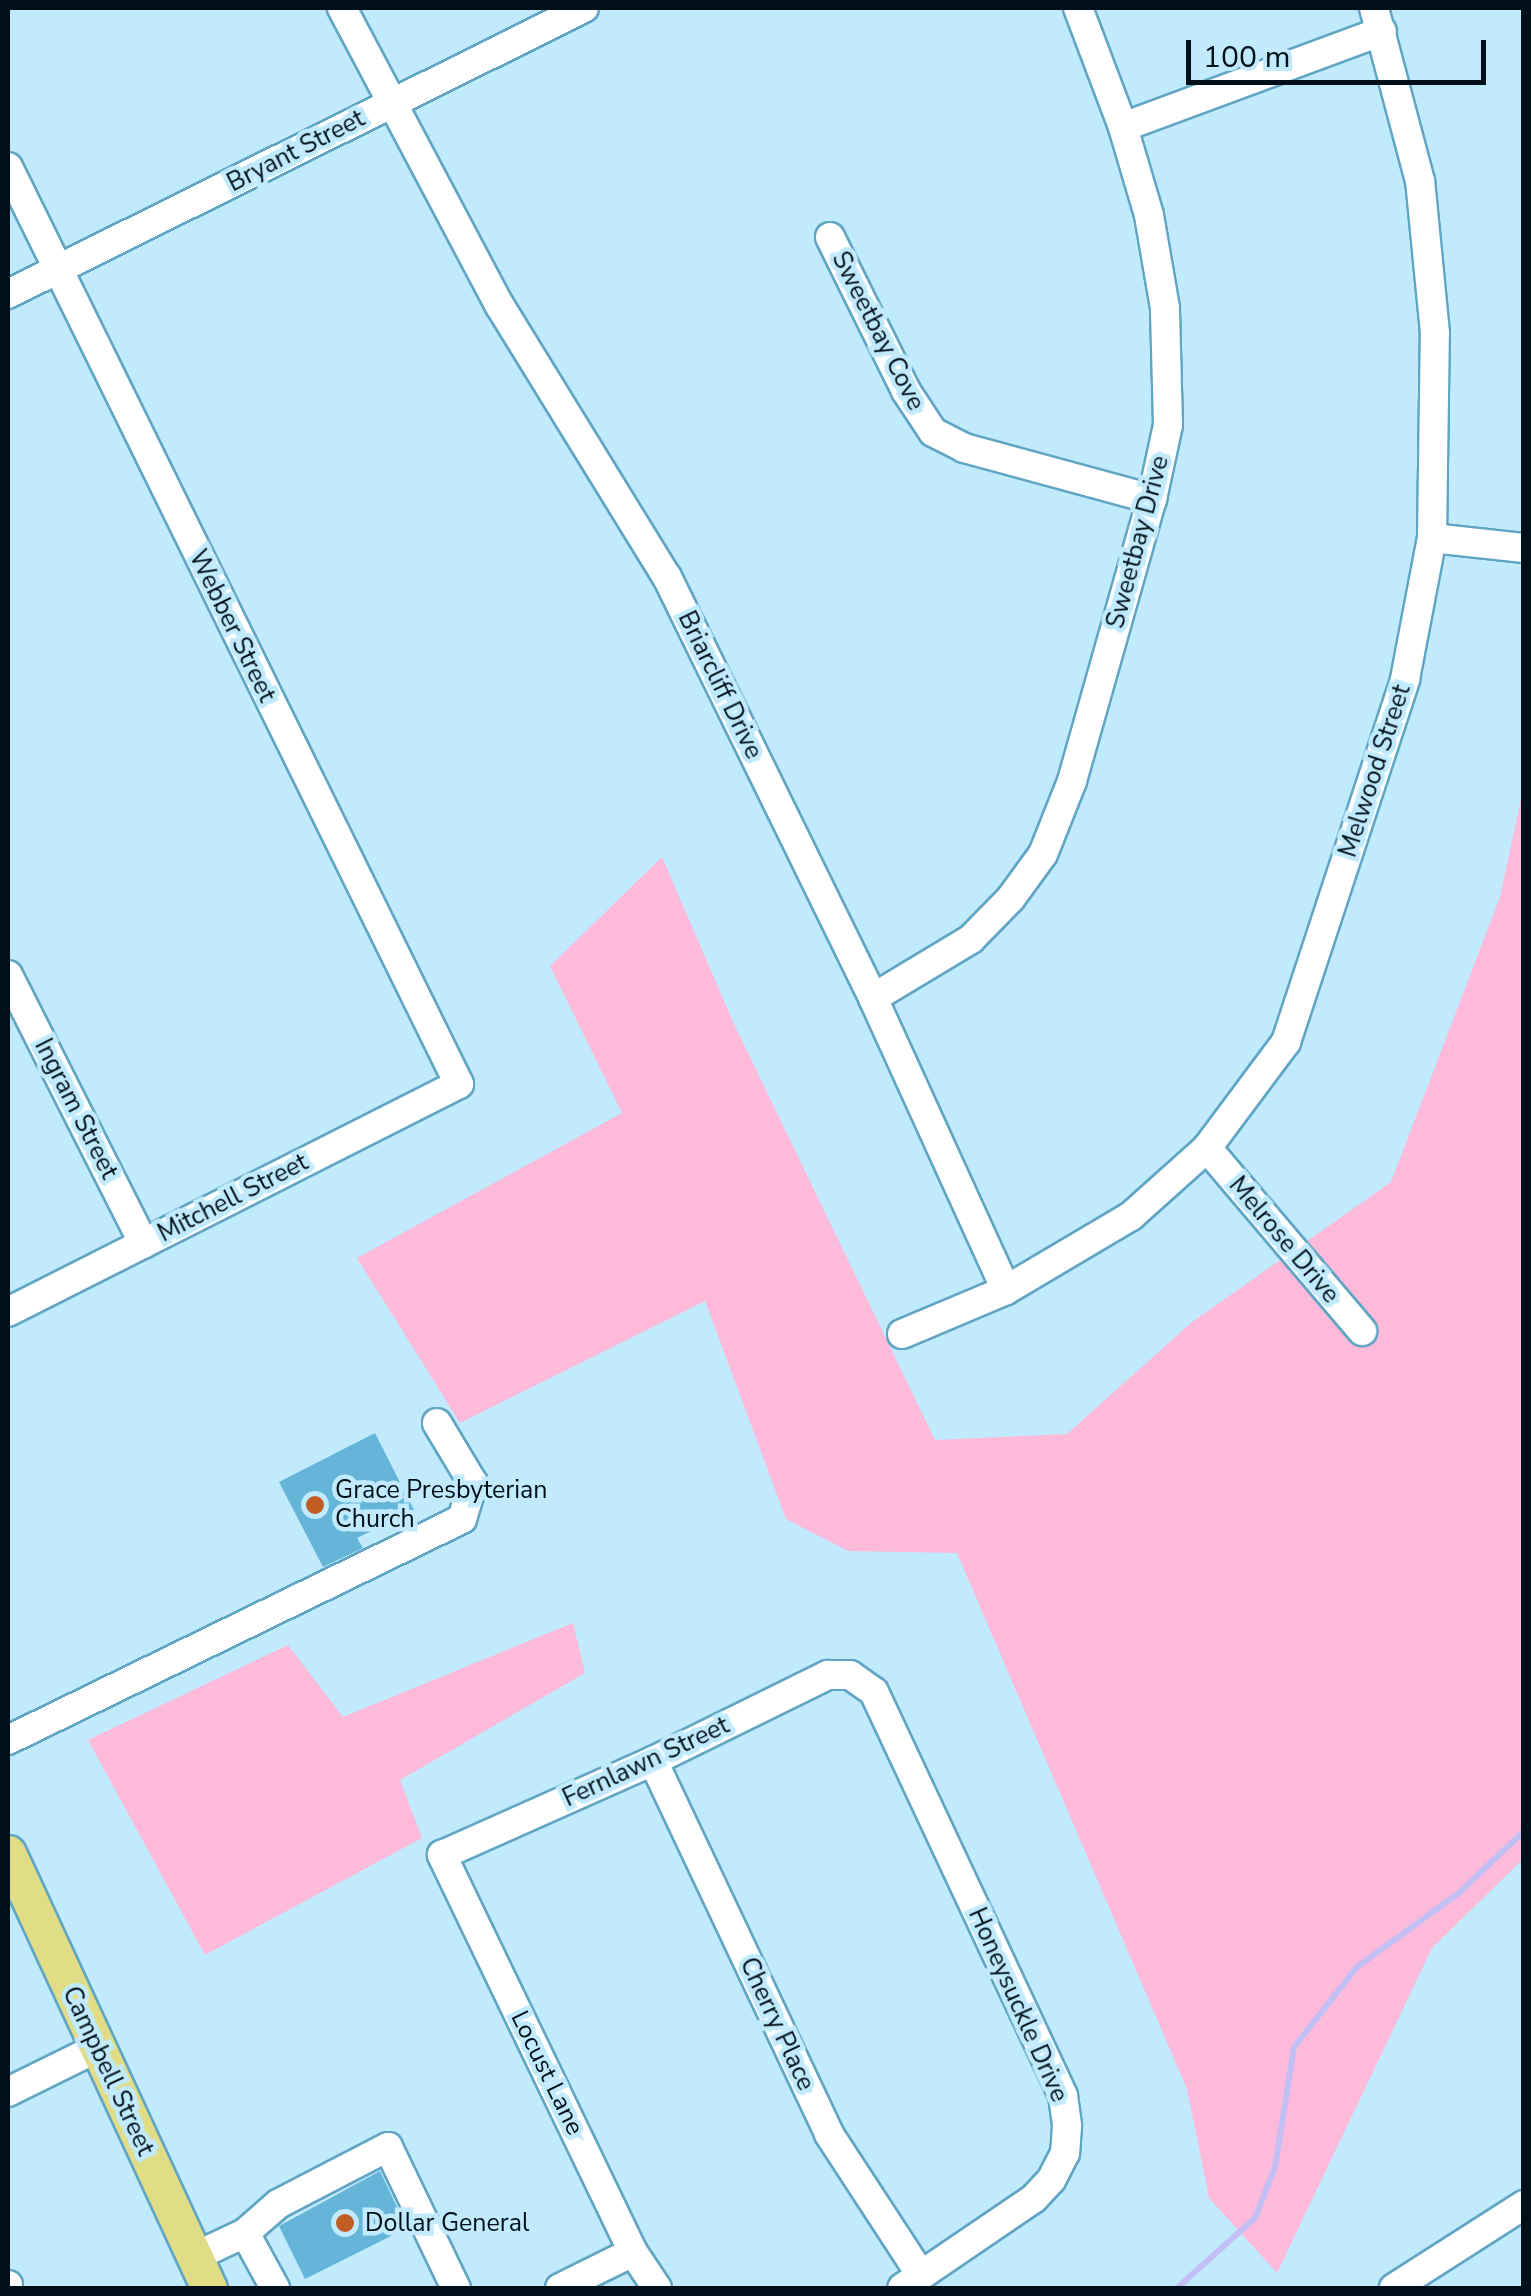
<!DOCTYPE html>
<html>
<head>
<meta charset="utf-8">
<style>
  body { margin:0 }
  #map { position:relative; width:1531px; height:2296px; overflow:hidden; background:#c1eafd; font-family:"Nunito Sans",sans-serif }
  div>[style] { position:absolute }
  .green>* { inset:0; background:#fdbadb }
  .stream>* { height:6px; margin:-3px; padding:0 3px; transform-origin:3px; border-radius:3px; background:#c2bff4 }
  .building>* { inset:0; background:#64b5d7 }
  .roads { filter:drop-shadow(2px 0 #60a5c3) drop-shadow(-2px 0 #60a5c3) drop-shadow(0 2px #60a5c3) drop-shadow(0 -2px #60a5c3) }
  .minor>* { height:28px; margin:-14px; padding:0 14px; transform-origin:14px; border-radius:14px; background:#fff }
  .major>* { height:35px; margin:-17.5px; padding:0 17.5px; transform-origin:17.5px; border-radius:17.5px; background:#e0dd86 }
  .dots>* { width:28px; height:28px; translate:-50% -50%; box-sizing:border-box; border:5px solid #c1eafd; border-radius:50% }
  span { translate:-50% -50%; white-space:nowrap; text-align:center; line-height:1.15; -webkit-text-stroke:9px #c1eafd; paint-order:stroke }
  .street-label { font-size:25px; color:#000f18 }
  .poi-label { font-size:25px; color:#000f18 }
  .left { translate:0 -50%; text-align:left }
  .frame { position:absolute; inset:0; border:10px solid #000f18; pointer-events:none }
  .scale { position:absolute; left:1186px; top:40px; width:300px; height:45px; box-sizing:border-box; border:5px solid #000f18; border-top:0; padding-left:12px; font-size:30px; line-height:35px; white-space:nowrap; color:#000f18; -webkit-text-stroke:8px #c1eafd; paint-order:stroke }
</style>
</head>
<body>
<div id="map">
  <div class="green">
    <div style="clip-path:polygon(1523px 789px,1523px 1859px,1432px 1948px,1277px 2273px,1209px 2198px,1187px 2089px,957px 1553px,848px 1551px,786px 1519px,705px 1301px,460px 1423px,357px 1258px,622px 1113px,550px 966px,662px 857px,734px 1024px,935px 1440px,1067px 1434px,1192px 1322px,1391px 1182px,1500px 897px)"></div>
    <div style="clip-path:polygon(573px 1623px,585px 1673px,400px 1780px,422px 1838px,205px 1955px,88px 1740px,288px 1645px,343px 1717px)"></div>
  </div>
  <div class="stream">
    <div style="left:1177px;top:2288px;width:105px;rotate:-41.9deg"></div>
    <div style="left:1255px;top:2218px;width:55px;rotate:-68.6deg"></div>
    <div style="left:1275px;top:2167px;width:121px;rotate:-81deg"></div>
    <div style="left:1294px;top:2047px;width:102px;rotate:-51.8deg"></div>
    <div style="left:1357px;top:1967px;width:126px;rotate:-36deg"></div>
    <div style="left:1459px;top:1893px;width:90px;rotate:-43.6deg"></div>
  </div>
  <div class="building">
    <div style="clip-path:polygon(375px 1433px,414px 1510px,357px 1538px,363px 1548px,323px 1567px,279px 1482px)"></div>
    <div style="clip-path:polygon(380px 2171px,407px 2228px,305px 2279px,279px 2226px)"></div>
  </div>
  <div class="roads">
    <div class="minor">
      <div style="left:342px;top:8px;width:337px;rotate:62.1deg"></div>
      <div style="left:500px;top:306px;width:318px;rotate:58.4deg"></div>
      <div style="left:667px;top:577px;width:469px;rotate:63.9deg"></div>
      <div style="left:873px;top:998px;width:321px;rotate:65.5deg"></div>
      <div style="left:1123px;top:127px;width:276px;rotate:-20.3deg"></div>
      <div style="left:8px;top:167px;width:1022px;rotate:63.81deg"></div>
      <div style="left:459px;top:1084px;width:505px;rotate:153.18deg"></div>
      <div style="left:830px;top:237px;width:172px;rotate:63.7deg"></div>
      <div style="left:906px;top:391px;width:49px;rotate:56.6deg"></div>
      <div style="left:933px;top:432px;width:35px;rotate:27deg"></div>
      <div style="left:964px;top:448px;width:195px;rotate:15.2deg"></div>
      <div style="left:8px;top:294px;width:643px;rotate:-26.41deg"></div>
      <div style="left:1432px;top:538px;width:93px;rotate:6.2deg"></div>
      <div style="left:8px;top:975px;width:301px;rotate:63.2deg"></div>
      <div style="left:873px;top:998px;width:114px;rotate:-31deg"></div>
      <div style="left:971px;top:939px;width:57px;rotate:-45.7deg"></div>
      <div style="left:1011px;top:898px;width:54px;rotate:-54deg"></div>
      <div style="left:1043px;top:854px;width:79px;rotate:-68.3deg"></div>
      <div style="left:1072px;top:781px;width:293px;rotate:-74.2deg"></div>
      <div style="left:1152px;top:499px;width:76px;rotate:-77.8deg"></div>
      <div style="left:1168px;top:425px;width:117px;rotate:-91.5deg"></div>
      <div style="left:1165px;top:308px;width:94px;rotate:-99.8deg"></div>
      <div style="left:1149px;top:215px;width:92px;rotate:-106.5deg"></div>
      <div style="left:1123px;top:127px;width:127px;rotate:-110.7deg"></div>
      <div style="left:1207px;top:1148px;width:240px;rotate:49.7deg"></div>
      <div style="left:902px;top:1334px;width:113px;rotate:-22.9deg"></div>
      <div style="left:1006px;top:1290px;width:145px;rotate:-30.6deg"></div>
      <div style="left:1131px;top:1216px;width:102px;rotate:-41.8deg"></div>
      <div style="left:1207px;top:1148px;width:132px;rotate:-53.3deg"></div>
      <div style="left:1286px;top:1042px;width:382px;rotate:-71.8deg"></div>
      <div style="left:1405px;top:679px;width:144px;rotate:-79.2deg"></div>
      <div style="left:1432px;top:538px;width:205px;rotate:-89.2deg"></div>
      <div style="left:1435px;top:333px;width:153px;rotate:-95.6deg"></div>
      <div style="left:1420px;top:181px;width:179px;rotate:-104.9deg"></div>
      <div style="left:8px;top:1740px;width:505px;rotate:-25.96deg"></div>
      <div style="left:462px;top:1519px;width:38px;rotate:-73deg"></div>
      <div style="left:473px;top:1483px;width:70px;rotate:-121deg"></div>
      <div style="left:653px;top:1761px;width:412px;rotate:64.7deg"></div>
      <div style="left:829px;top:2134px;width:168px;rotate:56.9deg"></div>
      <div style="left:8px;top:2092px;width:99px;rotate:-26.3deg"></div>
      <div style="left:245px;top:2233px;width:44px;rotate:-41.3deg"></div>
      <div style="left:278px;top:2204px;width:124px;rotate:-27.4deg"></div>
      <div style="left:388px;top:2147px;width:157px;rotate:64.3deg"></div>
      <div style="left:194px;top:2257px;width:56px;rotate:-25.2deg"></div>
      <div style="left:245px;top:2233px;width:63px;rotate:61.4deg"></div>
      <div style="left:8px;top:2285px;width:3px;rotate:90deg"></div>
      <div style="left:560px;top:2288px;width:81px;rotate:-26.3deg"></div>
      <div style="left:657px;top:2288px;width:43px;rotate:-123.7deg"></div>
      <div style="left:633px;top:2252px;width:441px;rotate:-115.7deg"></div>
      <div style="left:442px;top:1855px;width:231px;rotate:-24deg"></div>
      <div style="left:653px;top:1761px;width:195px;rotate:-26.2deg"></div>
      <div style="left:828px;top:1675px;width:22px"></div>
      <div style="left:850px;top:1675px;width:29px;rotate:35deg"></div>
      <div style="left:874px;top:1692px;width:446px;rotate:64.9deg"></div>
      <div style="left:1063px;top:2096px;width:30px;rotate:82deg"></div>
      <div style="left:1067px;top:2126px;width:27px;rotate:94deg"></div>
      <div style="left:1065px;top:2153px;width:30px;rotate:117deg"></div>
      <div style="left:1051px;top:2180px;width:26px;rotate:133deg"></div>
      <div style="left:1033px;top:2199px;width:158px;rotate:145.8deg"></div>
      <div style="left:1394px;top:2288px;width:154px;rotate:-32.6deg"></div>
    </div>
    <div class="major">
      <div style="left:8px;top:1853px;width:479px;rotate:65.2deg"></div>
    </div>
  </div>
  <div class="dots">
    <div style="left:315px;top:1505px;background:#bf5d22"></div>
    <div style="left:345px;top:2223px;background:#bf5d22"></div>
  </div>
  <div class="street-label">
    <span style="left:296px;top:151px;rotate:-27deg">Bryant Street</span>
    <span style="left:878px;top:331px;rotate:63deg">Sweetbay Cove</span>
    <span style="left:1138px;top:542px;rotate:-75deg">Sweetbay Drive</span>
    <span style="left:232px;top:626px;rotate:64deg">Webber Street</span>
    <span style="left:720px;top:685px;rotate:64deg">Briarcliff Drive</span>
    <span style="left:1375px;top:771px;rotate:-72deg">Melwood Street</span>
    <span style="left:76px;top:1109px;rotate:63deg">Ingram Street</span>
    <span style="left:233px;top:1198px;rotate:-27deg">Mitchell Street</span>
    <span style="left:1284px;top:1240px;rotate:50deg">Melrose Drive</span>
    <span style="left:646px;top:1762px;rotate:-25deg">Fernlawn Street</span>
    <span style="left:1018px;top:2005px;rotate:66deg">Honeysuckle Drive</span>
    <span style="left:777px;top:2024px;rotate:65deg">Cherry Place</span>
    <span style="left:108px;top:2071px;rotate:65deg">Campbell Street</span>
    <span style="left:547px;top:2073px;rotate:64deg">Locust Lane</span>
  </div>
  <div class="poi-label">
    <span class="left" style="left:335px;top:1505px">Grace Presbyterian<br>Church</span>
    <span class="left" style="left:365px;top:2223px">Dollar General</span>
  </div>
  <div class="frame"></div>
  <div class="scale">100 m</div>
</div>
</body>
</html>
